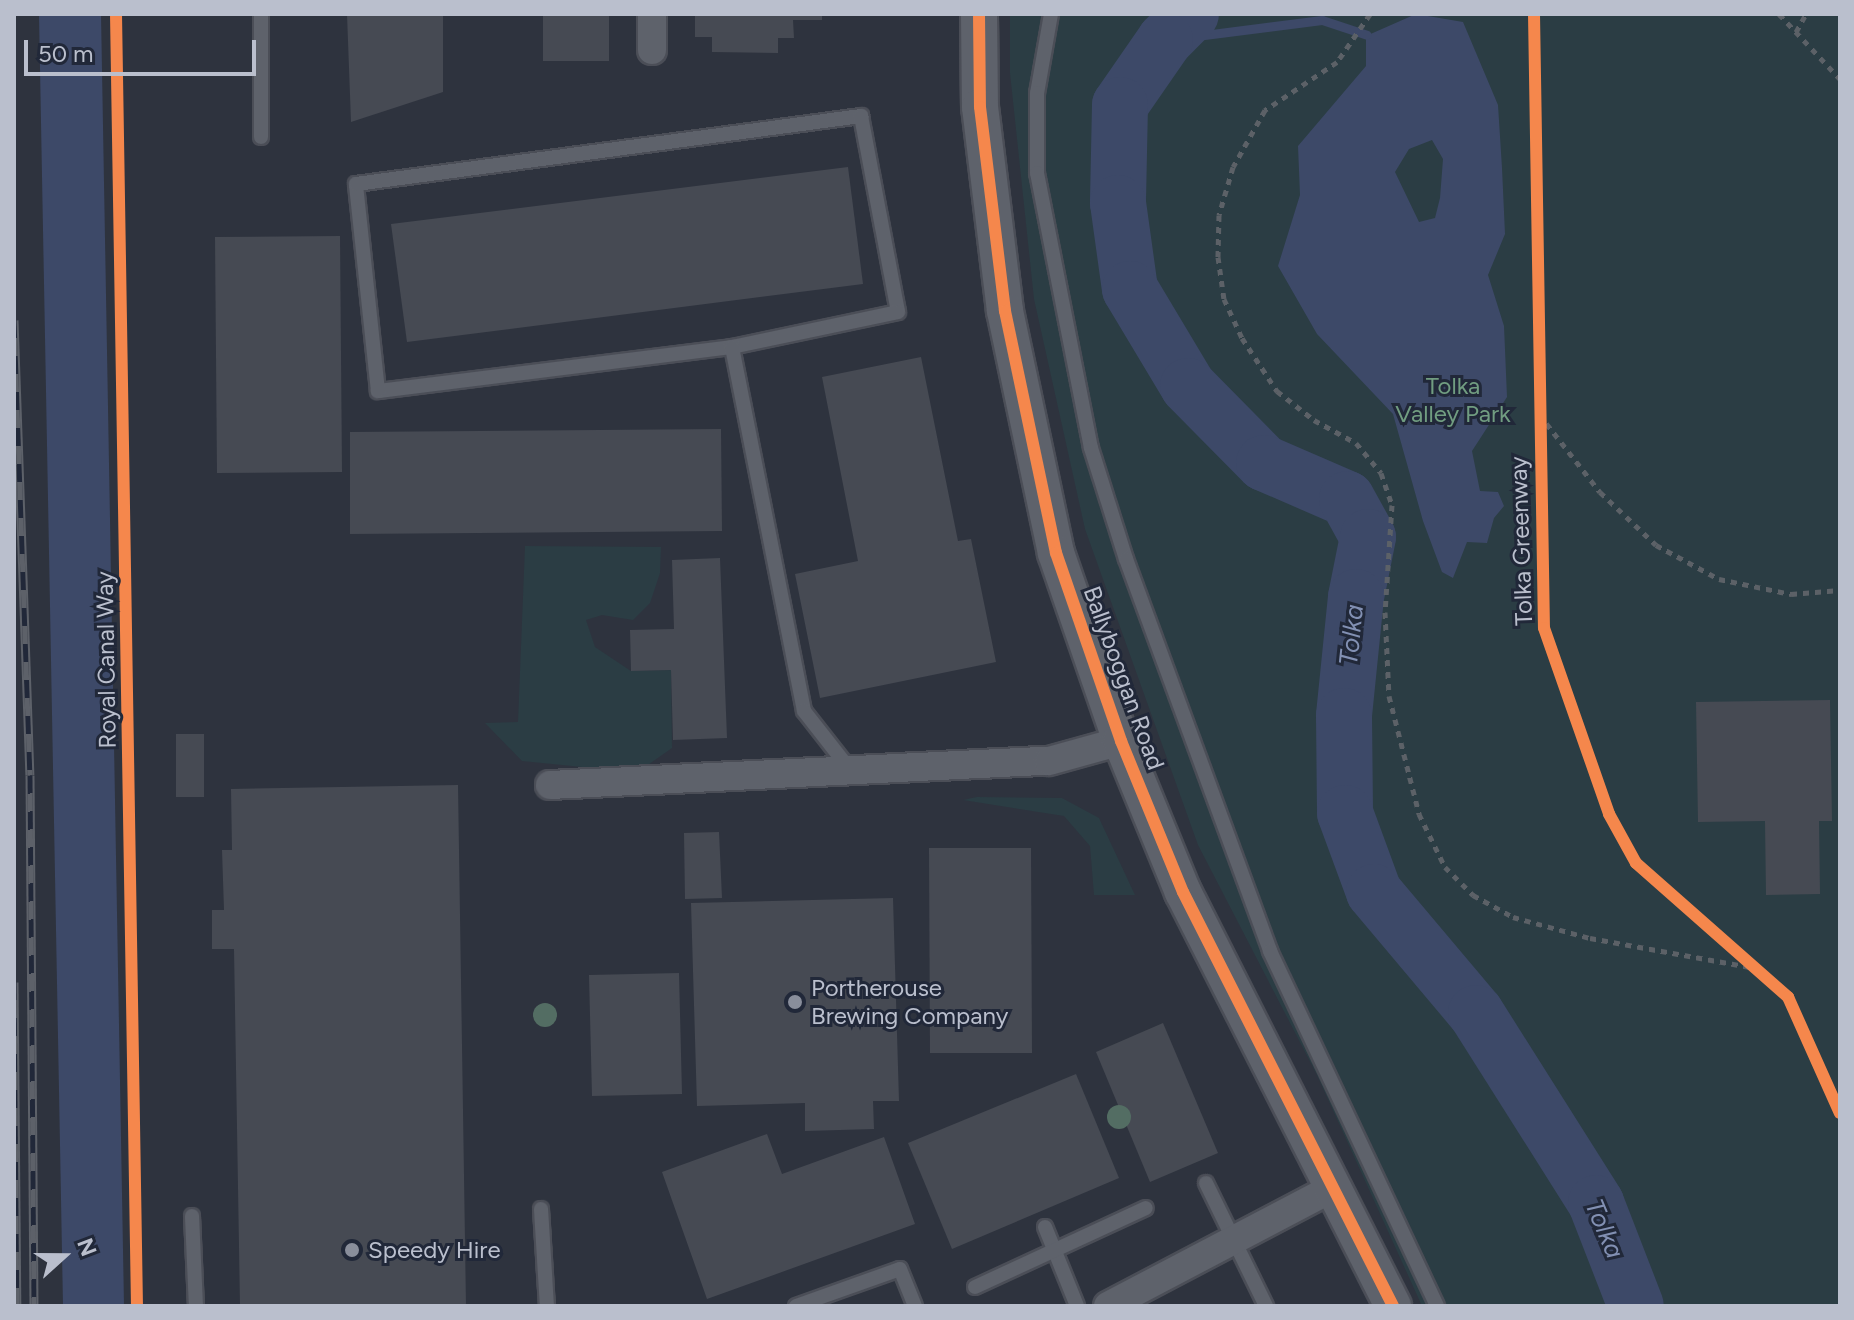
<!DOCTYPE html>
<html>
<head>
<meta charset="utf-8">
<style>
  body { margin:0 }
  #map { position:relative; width:1854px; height:1320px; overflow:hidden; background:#2e333e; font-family:Figtree,sans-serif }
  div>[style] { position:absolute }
  .green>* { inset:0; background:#2b3d44 }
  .water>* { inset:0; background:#3d4968 }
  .stream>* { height:9px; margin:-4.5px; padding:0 4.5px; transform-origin:4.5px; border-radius:4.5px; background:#3d4968 }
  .river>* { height:56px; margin:-28px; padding:0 28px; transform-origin:28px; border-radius:28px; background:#3d4968 }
  .building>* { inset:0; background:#464a53 }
  .path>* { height:5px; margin-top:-2.5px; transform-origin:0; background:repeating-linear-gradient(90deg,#5c6167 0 6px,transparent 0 12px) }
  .roads { filter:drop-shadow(2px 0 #4b4e57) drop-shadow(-2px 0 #4b4e57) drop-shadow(0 2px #4b4e57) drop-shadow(0 -2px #4b4e57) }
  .service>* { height:14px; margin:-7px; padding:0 7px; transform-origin:7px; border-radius:7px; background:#5e626b }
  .minor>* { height:28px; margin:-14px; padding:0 14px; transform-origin:14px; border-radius:14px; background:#5e626b }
  .tertiary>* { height:36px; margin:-18px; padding:0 18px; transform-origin:18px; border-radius:18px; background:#5e626b }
  .rail>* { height:9px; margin-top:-4.5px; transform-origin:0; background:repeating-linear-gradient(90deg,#212839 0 18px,#5d6169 0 36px); box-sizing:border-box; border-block:2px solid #5d6169 }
  .cycleway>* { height:12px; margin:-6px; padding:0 6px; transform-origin:6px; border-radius:6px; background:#f5874c }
  .trees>* { width:24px; height:24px; margin:-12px; border-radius:50%; background:#536d63 }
  .dots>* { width:22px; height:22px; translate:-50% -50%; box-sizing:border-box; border:4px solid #212839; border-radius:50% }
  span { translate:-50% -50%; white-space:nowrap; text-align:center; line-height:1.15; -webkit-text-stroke:6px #212839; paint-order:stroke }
  .park-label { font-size:24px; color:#719d81 }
  .street-label { font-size:24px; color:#babfcd }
  .poi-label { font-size:24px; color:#babfcd }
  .left { translate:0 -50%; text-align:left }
  .water-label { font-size:26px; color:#8290b3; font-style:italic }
  .frame { position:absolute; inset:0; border:16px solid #babfcd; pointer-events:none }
  .north { position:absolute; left:24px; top:1216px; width:80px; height:80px; -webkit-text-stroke:6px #212839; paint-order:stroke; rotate:69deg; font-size:22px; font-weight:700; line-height:32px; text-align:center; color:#babfcd }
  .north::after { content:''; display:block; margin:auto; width:28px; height:36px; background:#babfcd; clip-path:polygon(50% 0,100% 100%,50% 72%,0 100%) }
  .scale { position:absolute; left:24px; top:40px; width:232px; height:36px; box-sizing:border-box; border:4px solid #babfcd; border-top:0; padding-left:10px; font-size:24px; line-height:28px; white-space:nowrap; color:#babfcd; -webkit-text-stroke:6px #212839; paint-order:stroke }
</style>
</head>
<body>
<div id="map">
  <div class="green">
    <div style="clip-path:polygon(1010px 14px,1840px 14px,1840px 1306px,1422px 1306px,1317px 1075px,1198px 845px,1085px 529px,1034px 299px,1010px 73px)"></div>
    <div style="clip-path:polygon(525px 546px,661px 547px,660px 573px,650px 603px,633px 620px,602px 615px,586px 620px,595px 647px,631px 671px,671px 670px,672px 748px,645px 767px,592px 768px,522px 761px,485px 723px,518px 722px)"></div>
    <div style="clip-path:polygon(977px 797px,1062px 798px,1099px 818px,1135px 895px,1094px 895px,1090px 846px,1064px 816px,963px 800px)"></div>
  </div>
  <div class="water">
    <div style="clip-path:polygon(39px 14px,101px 14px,124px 1306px,63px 1306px)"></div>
    <div style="clip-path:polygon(evenodd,1416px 14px,1463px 22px,1498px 105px,1502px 168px,1505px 234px,1488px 275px,1504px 326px,1507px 397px,1472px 451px,1480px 491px,1498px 492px,1504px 506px,1494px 518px,1487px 543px,1467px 542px,1453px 578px,1442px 572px,1423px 521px,1393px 414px,1317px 334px,1278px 266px,1300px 195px,1298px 146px,1366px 66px,1366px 36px,1416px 14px,1432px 140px,1443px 159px,1440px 198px,1435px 218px,1419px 222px,1395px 172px,1409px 149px,1432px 140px)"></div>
  </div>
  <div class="stream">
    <div style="left:1165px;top:40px;width:158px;rotate:-7.3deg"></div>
    <div style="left:1322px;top:20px;width:47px;rotate:18.4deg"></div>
  </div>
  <div class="river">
    <div style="left:1191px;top:14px;width:37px;rotate:135deg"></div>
    <div style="left:1165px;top:40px;width:79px;rotate:124.7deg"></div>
    <div style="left:1120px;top:105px;width:98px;rotate:91.2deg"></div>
    <div style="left:1118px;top:203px;width:87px;rotate:82.1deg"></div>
    <div style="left:1130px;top:289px;width:113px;rotate:59.1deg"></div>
    <div style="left:1188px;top:386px;width:108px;rotate:45.4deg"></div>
    <div style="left:1264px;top:463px;width:90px;rotate:23.4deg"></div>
    <div style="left:1347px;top:499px;width:43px;rotate:61.1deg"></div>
    <div style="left:1368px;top:537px;width:61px;rotate:101.3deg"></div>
    <div style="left:1356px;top:597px;width:120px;rotate:95.8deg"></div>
    <div style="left:1344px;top:716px;width:97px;rotate:89.4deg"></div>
    <div style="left:1345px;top:813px;width:84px;rotate:69.8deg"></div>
    <div style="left:1374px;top:892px;width:158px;rotate:49.9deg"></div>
    <div style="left:1476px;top:1013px;width:225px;rotate:57.7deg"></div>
    <div style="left:1596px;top:1203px;width:110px;rotate:68.8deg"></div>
  </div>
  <div class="building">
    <div style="clip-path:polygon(347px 14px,443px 14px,443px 92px,351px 122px)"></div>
    <div style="clip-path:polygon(543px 14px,609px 14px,609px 61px,543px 61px)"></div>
    <div style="clip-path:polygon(695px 14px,822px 14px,822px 20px,793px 20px,794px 38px,778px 38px,778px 53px,712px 52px,712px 37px,695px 37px)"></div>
    <div style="clip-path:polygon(848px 167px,863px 284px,407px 342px,391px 224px)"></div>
    <div style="clip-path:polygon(340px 236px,342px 472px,217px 473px,215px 237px)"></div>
    <div style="clip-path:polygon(921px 357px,958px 541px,971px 539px,996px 662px,820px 698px,795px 574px,858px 561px,822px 377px)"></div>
    <div style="clip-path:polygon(721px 429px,722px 531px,350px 534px,350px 432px)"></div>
    <div style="clip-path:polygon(720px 558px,727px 738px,673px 740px,671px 670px,631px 671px,630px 630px,674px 629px,672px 560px)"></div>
    <div style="clip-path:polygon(1830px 700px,1832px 821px,1819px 821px,1820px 894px,1766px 895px,1765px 821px,1698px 822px,1696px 702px)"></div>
    <div style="clip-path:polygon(176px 734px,204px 734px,204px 797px,176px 797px)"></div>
    <div style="clip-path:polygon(458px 785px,466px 1306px,240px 1306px,234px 949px,212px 949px,212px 910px,224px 910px,222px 850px,232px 850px,231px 789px)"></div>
    <div style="clip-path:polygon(719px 832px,722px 898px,685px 899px,684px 833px)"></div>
    <div style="clip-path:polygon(929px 848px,1031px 848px,1032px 1053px,930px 1053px)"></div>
    <div style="clip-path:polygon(893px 898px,899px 1101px,873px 1101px,874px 1129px,805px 1131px,805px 1103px,697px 1106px,691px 903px)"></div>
    <div style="clip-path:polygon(679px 973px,682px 1094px,592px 1096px,589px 975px)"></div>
    <div style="clip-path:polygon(1163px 1023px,1218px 1153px,1150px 1182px,1096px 1052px)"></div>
    <div style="clip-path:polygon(1076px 1074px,1119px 1178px,952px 1249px,908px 1143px)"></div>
    <div style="clip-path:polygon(767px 1134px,782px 1174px,884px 1137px,915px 1224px,707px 1299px,662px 1172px)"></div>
  </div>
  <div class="path">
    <div style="left:116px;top:14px;width:1292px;rotate:89.07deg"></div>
    <div style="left:1370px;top:14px;width:58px;rotate:124.5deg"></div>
    <div style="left:1337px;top:62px;width:87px;rotate:146.3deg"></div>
    <div style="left:1265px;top:110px;width:65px;rotate:119.3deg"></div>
    <div style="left:1233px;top:167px;width:50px;rotate:106.3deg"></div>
    <div style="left:1219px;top:215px;width:42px;rotate:91.4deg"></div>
    <div style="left:1218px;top:257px;width:42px;rotate:81.9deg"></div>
    <div style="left:1224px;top:299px;width:43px;rotate:65.2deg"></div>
    <div style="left:1242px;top:338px;width:64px;rotate:56.6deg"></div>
    <div style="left:1277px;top:391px;width:47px;rotate:38.1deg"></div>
    <div style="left:1314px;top:420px;width:48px;rotate:28.7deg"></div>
    <div style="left:1356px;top:443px;width:39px;rotate:50deg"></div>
    <div style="left:1381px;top:473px;width:34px;rotate:71deg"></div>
    <div style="left:1392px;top:505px;width:107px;rotate:93.7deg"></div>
    <div style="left:1385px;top:612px;width:84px;rotate:87.3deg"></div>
    <div style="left:1389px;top:696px;width:122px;rotate:75.7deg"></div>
    <div style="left:1419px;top:814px;width:59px;rotate:63.9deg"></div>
    <div style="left:1445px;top:867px;width:40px;rotate:45deg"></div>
    <div style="left:1473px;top:895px;width:46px;rotate:28.8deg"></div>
    <div style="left:1513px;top:917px;width:80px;rotate:15.3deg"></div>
    <div style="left:1590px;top:938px;width:168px;rotate:10.3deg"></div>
    <div style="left:1779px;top:14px;width:89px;rotate:46.8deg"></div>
    <div style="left:1796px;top:32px;width:21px;rotate:-61deg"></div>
    <div style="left:1539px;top:414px;width:99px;rotate:52deg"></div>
    <div style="left:1600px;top:492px;width:77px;rotate:43.4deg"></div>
    <div style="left:1656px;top:545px;width:72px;rotate:28.4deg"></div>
    <div style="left:1719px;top:579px;width:74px;rotate:11.8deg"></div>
    <div style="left:1791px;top:594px;width:49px;rotate:-4.7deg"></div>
  </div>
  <div class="roads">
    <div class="service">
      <div style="left:1051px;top:14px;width:80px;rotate:100deg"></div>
      <div style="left:1037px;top:93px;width:80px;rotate:90deg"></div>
      <div style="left:1037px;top:173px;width:280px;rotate:78.9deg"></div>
      <div style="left:1091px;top:448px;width:116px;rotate:72.5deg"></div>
      <div style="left:1126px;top:559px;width:418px;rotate:69.8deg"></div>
      <div style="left:1270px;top:951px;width:392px;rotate:64.8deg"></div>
      <div style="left:261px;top:137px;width:123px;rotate:-90deg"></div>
      <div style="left:732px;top:347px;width:357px;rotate:172.9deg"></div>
      <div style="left:378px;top:391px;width:208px;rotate:-96.1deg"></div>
      <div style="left:356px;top:184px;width:510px;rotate:-7.67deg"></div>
      <div style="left:861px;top:116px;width:199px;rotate:79.3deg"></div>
      <div style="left:898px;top:312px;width:170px;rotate:168.1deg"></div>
      <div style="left:732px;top:347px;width:371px;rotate:78.8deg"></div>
      <div style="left:804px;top:711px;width:76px;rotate:51.9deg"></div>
      <div style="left:1206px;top:1183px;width:137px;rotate:64deg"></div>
      <div style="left:541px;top:1209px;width:97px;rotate:86.5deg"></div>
      <div style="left:192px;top:1216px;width:90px;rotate:87.5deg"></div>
      <div style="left:1045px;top:1227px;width:85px;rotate:67.9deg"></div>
      <div style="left:975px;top:1287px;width:188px;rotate:-24.8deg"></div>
      <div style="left:796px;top:1306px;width:110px;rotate:-19.6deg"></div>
      <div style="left:900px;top:1269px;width:40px;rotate:68deg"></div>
    </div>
    <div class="minor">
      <div style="left:652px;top:14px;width:36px;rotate:90deg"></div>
      <div style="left:550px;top:785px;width:500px;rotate:-2.8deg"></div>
      <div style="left:1049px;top:761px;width:75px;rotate:-15.5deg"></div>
      <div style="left:1108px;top:1306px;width:254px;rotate:-27.7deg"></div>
    </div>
    <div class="tertiary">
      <div style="left:979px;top:14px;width:93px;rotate:89.4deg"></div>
      <div style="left:980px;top:107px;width:206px;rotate:83deg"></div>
      <div style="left:1005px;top:311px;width:247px;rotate:78.1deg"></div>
      <div style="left:1056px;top:553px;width:199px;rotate:70.9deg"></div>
      <div style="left:1121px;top:741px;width:163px;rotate:67.7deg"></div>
      <div style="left:1183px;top:892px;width:464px;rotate:63.1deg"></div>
    </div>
  </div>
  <div class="rail">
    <div style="left:14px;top:320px;width:455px;rotate:88deg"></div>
    <div style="left:30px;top:775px;width:531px;rotate:89.57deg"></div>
    <div style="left:14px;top:982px;width:324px;rotate:89.5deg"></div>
  </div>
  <div class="cycleway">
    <div style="left:116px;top:14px;width:1292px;rotate:89.07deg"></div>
    <div style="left:979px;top:14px;width:93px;rotate:89.4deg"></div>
    <div style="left:980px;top:107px;width:206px;rotate:83deg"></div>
    <div style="left:1005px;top:311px;width:247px;rotate:78.1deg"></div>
    <div style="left:1056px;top:553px;width:199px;rotate:70.9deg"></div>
    <div style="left:1121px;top:741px;width:163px;rotate:67.7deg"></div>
    <div style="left:1183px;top:892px;width:464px;rotate:63.1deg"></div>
    <div style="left:1534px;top:14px;width:614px;rotate:89.07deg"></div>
    <div style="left:1544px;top:628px;width:197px;rotate:70.7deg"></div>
    <div style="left:1609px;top:814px;width:56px;rotate:61.1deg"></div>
    <div style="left:1636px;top:863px;width:203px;rotate:41.4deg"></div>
    <div style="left:1788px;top:997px;width:127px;rotate:65.9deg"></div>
  </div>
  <div class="trees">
    <div style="left:545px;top:1015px"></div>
    <div style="left:1119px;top:1117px"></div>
  </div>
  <div class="dots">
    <div style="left:795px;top:1002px;background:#898e9b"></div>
    <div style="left:352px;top:1250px;background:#898e9b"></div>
  </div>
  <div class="park-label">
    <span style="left:1453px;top:400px">Tolka<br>Valley Park</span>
  </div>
  <div class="street-label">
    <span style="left:1521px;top:541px;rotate:-92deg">Tolka Greenway</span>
    <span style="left:106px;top:660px;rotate:-91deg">Royal Canal Way</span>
    <span style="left:1124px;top:678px;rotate:70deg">Ballyboggan Road</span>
  </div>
  <div class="poi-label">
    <span class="left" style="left:811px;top:1002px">Portherouse<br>Brewing Company</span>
    <span class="left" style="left:368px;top:1250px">Speedy Hire</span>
  </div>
  <div class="water-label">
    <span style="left:1352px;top:635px;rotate:-84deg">Tolka</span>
    <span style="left:1604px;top:1229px;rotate:67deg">Tolka</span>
  </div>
  <div class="frame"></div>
  <div class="north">N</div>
  <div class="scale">50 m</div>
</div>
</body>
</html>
